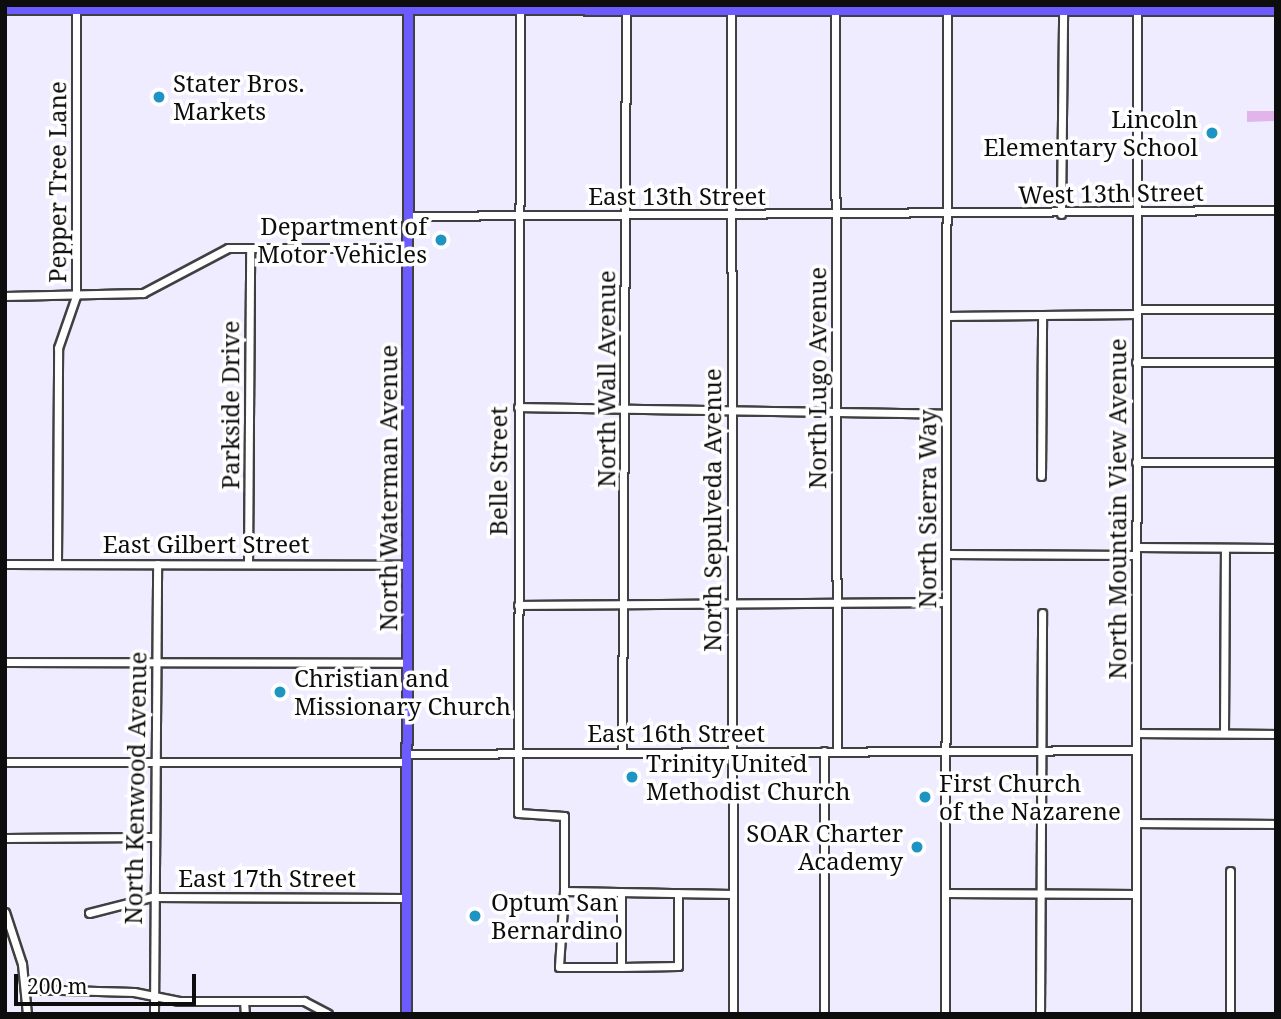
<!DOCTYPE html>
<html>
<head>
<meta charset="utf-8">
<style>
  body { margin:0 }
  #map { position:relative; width:1281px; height:1019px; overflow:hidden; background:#efecff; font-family:"Noto Serif",serif }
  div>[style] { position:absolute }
  .green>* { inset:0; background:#e1b4eb }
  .roads { filter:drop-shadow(2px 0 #404040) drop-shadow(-2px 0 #404040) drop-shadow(0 2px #404040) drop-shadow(0 -2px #404040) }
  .minor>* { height:7px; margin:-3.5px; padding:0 3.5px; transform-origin:3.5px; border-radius:3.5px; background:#fff }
  .major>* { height:9px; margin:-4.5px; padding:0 4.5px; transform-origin:4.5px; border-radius:4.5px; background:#6c5cff }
  .dots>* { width:19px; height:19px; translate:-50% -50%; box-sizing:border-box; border:4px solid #fff; border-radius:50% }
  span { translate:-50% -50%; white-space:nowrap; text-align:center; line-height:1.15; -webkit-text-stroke:7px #fff; paint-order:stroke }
  .poi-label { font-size:24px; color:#0d0d0d }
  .left { translate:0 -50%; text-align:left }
  .right { translate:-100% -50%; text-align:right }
  .street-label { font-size:24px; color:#0d0d0d }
  .frame { position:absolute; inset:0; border:7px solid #0d0d0d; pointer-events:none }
  .scale { position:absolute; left:14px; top:974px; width:182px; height:32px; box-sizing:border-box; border:4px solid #0d0d0d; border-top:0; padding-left:9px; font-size:21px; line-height:24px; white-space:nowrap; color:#0d0d0d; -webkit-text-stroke:5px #fff; paint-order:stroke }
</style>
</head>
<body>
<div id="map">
  <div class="green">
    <div style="clip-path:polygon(1247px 111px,1275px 111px,1275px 121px,1247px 122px)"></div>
  </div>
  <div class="roads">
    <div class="minor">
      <div style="left:835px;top:5px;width:746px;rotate:89.85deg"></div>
      <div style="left:731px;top:6px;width:1008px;rotate:89.89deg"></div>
      <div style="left:520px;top:9px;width:804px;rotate:90.14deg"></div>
      <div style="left:518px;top:813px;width:46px;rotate:3.7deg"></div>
      <div style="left:564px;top:816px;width:75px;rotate:90deg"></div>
      <div style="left:1061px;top:214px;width:204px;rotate:-89.4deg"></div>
      <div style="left:408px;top:216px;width:868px;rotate:-0.4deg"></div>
      <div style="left:5px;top:296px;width:138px;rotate:-1.2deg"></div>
      <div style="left:143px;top:293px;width:96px;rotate:-27.9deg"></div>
      <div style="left:228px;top:248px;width:180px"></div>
      <div style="left:1137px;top:309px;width:139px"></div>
      <div style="left:946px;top:316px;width:191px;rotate:-0.6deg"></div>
      <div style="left:1136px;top:362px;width:140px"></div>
      <div style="left:518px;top:407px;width:428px;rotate:0.9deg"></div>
      <div style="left:1136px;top:462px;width:140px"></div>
      <div style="left:1041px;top:476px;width:161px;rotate:-89.6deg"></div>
      <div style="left:1136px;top:547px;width:140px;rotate:0.4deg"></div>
      <div style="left:946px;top:554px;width:190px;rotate:0.3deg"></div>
      <div style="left:57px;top:563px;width:215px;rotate:-89.7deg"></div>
      <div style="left:58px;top:348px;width:55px;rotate:-70.9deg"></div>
      <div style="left:76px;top:296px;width:287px;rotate:-90deg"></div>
      <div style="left:248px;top:563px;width:315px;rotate:-89.6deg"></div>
      <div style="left:5px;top:564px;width:402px;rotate:0.1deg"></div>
      <div style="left:518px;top:605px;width:427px;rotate:-0.4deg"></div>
      <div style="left:5px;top:662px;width:402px;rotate:0.1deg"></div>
      <div style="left:1136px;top:733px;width:140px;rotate:0.4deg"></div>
      <div style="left:1224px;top:733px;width:185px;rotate:-89.7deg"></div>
      <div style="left:824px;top:751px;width:263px;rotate:90deg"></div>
      <div style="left:622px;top:753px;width:748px;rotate:-89.69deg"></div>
      <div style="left:406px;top:754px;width:730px;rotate:-0.31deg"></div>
      <div style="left:5px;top:762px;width:401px"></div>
      <div style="left:1136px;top:823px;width:140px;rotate:0.4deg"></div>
      <div style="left:5px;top:838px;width:146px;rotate:-0.4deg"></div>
      <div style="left:1230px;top:871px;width:143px;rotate:90deg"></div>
      <div style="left:564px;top:891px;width:168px;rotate:1deg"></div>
      <div style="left:564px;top:891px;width:76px;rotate:93.8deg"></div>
      <div style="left:559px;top:967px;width:62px"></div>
      <div style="left:621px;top:892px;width:75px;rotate:90deg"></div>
      <div style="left:621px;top:967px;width:57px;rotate:-1deg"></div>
      <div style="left:678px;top:966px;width:73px;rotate:-90deg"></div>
      <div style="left:945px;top:893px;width:191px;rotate:0.3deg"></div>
      <div style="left:5px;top:912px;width:55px;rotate:71.9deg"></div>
      <div style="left:22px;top:964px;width:50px;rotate:84.3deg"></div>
      <div style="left:89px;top:913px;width:65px;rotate:-14.3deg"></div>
      <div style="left:152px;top:897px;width:254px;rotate:0.2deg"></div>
      <div style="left:26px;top:989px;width:108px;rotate:1.6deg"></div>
      <div style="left:134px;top:992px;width:46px;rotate:11.3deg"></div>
      <div style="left:179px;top:1001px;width:125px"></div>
      <div style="left:304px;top:1001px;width:27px;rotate:28deg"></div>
      <div style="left:244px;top:1001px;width:13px;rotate:86deg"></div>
      <div style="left:154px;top:1014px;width:450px;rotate:-89.6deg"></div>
      <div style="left:945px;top:1014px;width:1009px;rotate:-89.89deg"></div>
      <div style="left:1040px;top:1014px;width:401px;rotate:-89.7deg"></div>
      <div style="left:1136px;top:1014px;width:1009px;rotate:-89.94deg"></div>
    </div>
    <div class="major">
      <div style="left:5px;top:9px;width:1271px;rotate:0.05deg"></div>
      <div style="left:406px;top:1014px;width:1009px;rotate:-89.89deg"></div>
    </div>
  </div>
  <div class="dots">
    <div style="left:159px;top:97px;background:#1e94c3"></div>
    <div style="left:1212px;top:133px;background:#1e94c3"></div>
    <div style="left:441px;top:240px;background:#1e94c3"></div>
    <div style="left:280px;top:692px;background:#1e94c3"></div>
    <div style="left:632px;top:777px;background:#1e94c3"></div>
    <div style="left:925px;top:797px;background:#1e94c3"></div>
    <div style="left:917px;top:847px;background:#1e94c3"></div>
    <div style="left:475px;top:916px;background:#1e94c3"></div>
  </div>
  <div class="poi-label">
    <span class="left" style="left:173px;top:97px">Stater Bros.<br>Markets</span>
    <span class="right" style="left:1198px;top:133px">Lincoln<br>Elementary School</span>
    <span class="right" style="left:427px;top:240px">Department of<br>Motor Vehicles</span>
    <span class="left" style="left:294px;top:692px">Christian and<br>Missionary Church</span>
    <span class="left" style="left:646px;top:777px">Trinity United<br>Methodist Church</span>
    <span class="left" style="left:939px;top:797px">First Church<br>of the Nazarene</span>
    <span class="right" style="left:903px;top:847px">SOAR Charter<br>Academy</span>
    <span class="left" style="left:491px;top:916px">Optum San<br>Bernardino</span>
  </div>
  <div class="street-label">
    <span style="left:57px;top:182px;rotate:-90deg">Pepper Tree Lane</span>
    <span style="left:1111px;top:193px;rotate:-1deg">West 13th Street</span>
    <span style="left:677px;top:196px">East 13th Street</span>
    <span style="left:817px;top:378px;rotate:-90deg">North Lugo Avenue</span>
    <span style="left:606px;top:379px;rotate:-90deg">North Wall Avenue</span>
    <span style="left:230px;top:405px;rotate:-90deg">Parkside Drive</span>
    <span style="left:498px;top:471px;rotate:-90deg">Belle Street</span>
    <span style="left:388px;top:488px;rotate:-90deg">North Waterman Avenue</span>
    <span style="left:927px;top:509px;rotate:-90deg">North Sierra Way</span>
    <span style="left:1117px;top:509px;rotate:-90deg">North Mountain View Avenue</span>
    <span style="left:712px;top:510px;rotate:-90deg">North Sepulveda Avenue</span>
    <span style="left:206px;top:544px">East Gilbert Street</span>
    <span style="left:676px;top:733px">East 16th Street</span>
    <span style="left:135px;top:788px;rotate:-89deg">North Kenwood Avenue</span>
    <span style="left:267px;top:878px">East 17th Street</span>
  </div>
  <div class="frame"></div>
  <div class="scale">200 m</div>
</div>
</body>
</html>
